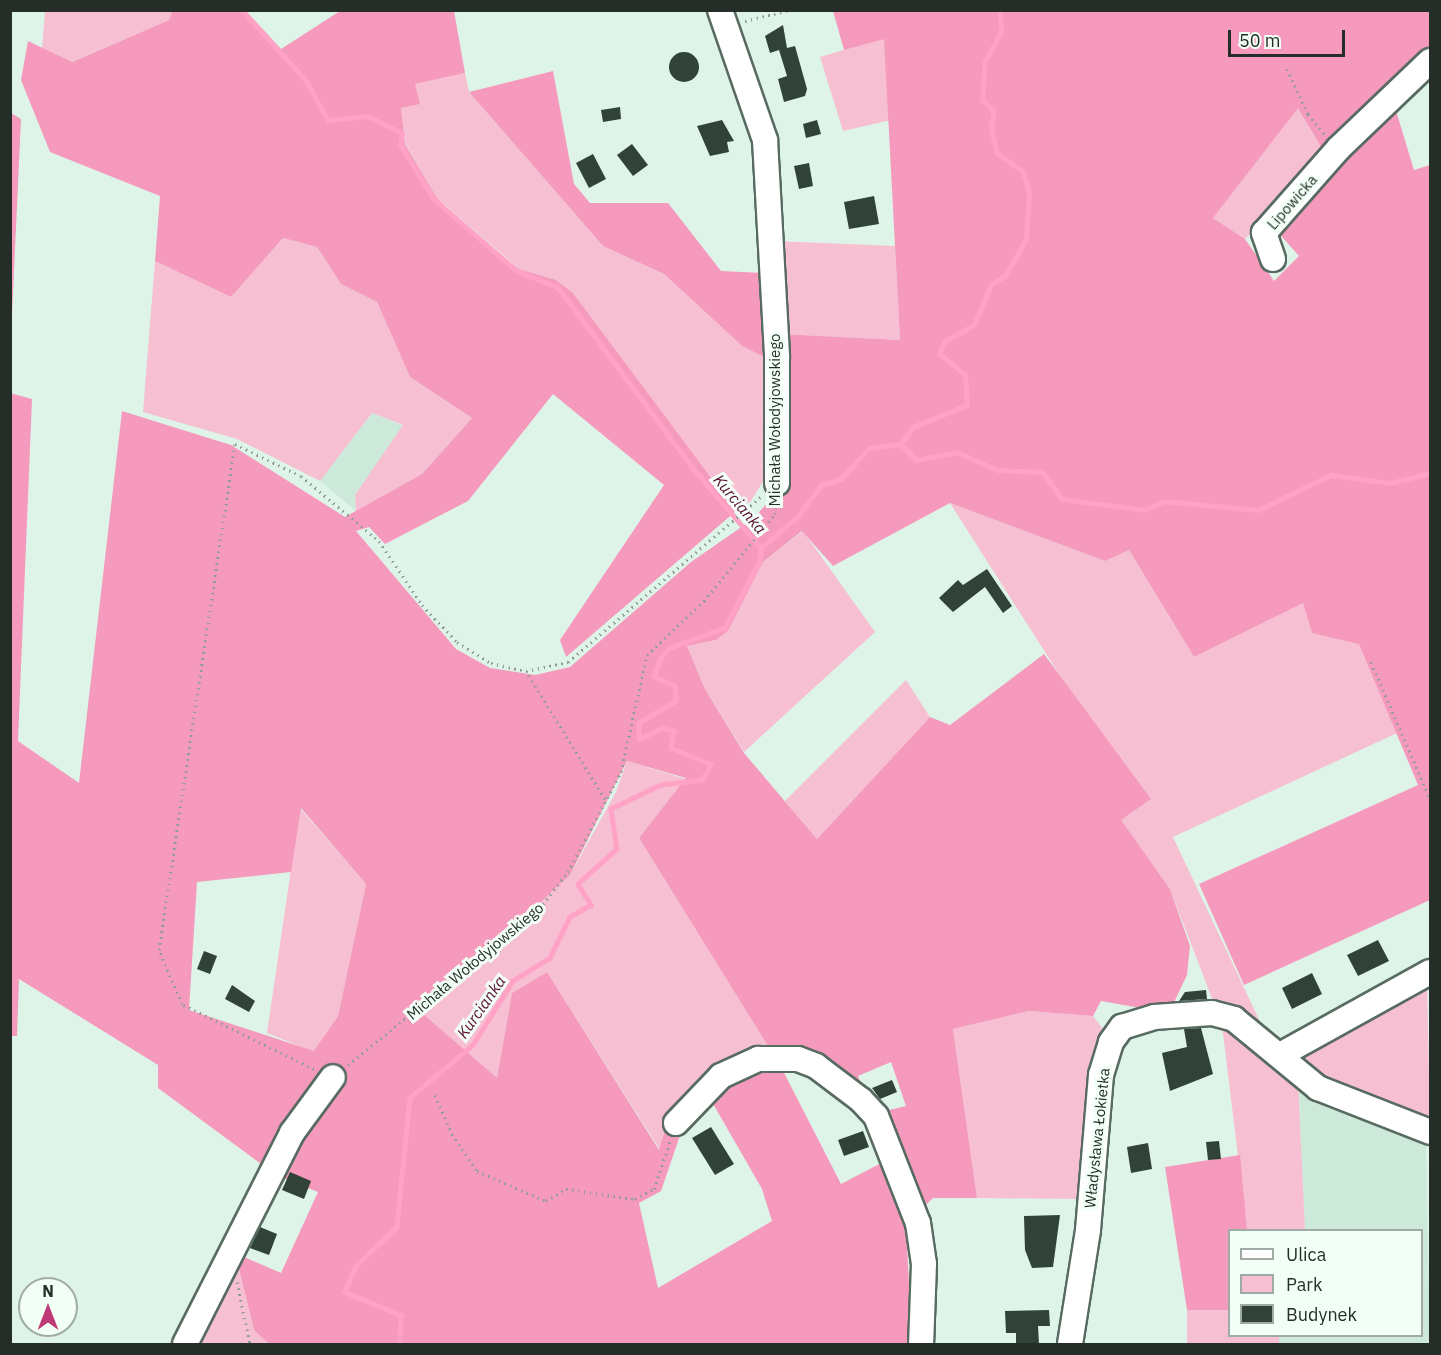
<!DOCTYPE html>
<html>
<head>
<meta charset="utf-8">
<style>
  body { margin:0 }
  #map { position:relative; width:1441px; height:1355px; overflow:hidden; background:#dff4e8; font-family:"IBM Plex Sans",sans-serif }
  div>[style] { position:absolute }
  .built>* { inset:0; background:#cce9d9 }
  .green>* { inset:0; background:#f6bfd2 }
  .forest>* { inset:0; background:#f59abc }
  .stream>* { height:4.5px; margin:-2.25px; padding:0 2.25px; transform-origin:2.25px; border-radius:2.25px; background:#ffa2c5 }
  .building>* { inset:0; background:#314339 }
  .round { border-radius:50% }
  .path>* { height:3px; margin-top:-1.5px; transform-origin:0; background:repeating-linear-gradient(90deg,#8e9d95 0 1.5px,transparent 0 6px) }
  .roads { filter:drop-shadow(2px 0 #586b61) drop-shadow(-2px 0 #586b61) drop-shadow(0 2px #586b61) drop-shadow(0 -2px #586b61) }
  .minor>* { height:24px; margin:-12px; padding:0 12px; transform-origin:12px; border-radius:12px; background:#fff }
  span { translate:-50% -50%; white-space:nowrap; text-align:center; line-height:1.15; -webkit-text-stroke:6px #f2fff7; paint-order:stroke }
  .street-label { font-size:15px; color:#252d29 }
  .water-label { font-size:16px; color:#5d0d35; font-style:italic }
  .frame { position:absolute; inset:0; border:12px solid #252d29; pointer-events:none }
  .legend { position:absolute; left:1228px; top:1229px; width:195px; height:108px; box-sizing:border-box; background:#f2fff7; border:2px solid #a0aba5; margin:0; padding:8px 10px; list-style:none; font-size:18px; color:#252d29 }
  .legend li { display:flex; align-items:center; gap:12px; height:30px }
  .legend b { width:30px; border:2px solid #a0aba5 }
  .north { position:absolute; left:18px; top:1277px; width:60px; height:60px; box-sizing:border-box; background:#f2fff7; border:2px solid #a0aba5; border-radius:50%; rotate:0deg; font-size:16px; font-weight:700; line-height:24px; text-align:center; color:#252d29 }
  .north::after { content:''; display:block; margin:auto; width:21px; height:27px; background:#c03978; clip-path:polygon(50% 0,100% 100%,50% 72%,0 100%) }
  .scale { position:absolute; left:1228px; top:30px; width:117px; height:27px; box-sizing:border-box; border:3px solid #252d29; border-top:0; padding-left:8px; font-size:18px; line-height:21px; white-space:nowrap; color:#252d29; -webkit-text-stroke:4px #f2fff7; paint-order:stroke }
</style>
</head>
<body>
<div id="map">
  <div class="built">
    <div style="clip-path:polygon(372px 413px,404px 426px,355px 495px,356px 511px,320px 481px)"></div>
    <div style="clip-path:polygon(1298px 1080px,1426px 1135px,1430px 1344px,1279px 1344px,1279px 1336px,1422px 1336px,1422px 1230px,1305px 1230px)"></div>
  </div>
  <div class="green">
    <div style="clip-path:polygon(45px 11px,172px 11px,169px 20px,71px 62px,42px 48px)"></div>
    <div style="clip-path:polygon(884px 38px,891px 120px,843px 131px,820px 57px)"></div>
    <div style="clip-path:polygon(465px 73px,469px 92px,603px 246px,664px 274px,742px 346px,770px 360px,765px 478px,751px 501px,736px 511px,573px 293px,556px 280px,519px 269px,437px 198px,405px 143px,401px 108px,419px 104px,414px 84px)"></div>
    <div style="clip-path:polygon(1298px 107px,1326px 155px,1245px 239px,1213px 218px)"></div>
    <div style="clip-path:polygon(283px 238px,317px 247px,341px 284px,377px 302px,410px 377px,472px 418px,422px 474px,356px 511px,355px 495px,403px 425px,372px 413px,320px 481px,237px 439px,143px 412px,155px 261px,231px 297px)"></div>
    <div style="clip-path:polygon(775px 241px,895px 246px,900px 340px,781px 334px)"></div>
    <div style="clip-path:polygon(950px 503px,1105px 561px,1129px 550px,1194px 657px,1303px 602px,1312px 633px,1359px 643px,1397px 733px,1173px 837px,1262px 1026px,1216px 1009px,1170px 889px,1120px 820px,1151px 799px,1087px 718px)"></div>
    <div style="clip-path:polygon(803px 531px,875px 632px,744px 752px,705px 689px,687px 646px,716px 640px,728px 631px,763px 562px)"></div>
    <div style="clip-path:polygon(906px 680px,930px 717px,817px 839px,785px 801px)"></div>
    <div style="clip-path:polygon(627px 761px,686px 779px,639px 838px,771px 1051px,747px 1057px,660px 1150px,547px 972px,512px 993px,497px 1079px,422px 1013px,570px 875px,616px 792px)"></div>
    <div style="clip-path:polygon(300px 808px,366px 884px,338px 1016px,314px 1052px,267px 1033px)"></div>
    <div style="clip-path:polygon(1427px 977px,1430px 1124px,1343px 1094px,1298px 1059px)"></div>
    <div style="clip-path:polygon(1029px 1011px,1093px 1016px,1106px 1033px,1084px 1199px,977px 1198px,953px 1029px)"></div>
    <div style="clip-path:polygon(1222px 1025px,1298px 1080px,1305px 1230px,1247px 1230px)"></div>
    <div style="clip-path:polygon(235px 1253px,254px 1330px,269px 1344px,190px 1344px)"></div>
    <div style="clip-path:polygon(1187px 1310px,1229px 1310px,1230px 1336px,1279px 1336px,1279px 1344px,1187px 1344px)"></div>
  </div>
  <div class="forest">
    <div style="clip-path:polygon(evenodd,245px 10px,281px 49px,340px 11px,454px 11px,465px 73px,415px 84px,420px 104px,401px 108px,405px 144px,437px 198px,483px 243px,519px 269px,556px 280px,573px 293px,736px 511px,566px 657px,560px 640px,664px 485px,553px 394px,468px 501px,385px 544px,369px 527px,356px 531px,456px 649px,490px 668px,535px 675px,570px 667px,691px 562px,753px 519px,785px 483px,781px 334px,900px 340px,884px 39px,844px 50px,833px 11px,1430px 11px,1430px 57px,1326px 155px,1298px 108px,1213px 218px,1245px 239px,1274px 281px,1299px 256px,1275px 229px,1394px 104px,1414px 170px,1430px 165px,1430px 900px,1244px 985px,1199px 884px,1418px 785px,1359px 644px,1312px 633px,1303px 603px,1194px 657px,1129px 550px,1105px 561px,950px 503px,833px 566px,802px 531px,763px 562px,728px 631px,716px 640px,687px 646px,705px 689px,744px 753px,817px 839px,930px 717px,950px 725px,1044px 654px,1151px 799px,1121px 820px,1170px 889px,1190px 946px,1187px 975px,1169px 1013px,1101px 1001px,1093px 1016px,1029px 1011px,953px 1029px,977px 1198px,933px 1198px,906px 1224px,912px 1344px,269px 1344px,254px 1330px,235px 1253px,281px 1273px,318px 1192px,276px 1175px,158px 1088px,158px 1065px,19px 979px,17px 1036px,11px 1036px,10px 393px,32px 399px,18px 741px,79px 783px,122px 411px,231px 445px,345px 517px,422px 474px,472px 418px,410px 377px,377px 302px,341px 284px,317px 247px,283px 238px,231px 297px,155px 261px,160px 196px,50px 152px,21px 80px,28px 41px,72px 62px,169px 20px,172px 11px,245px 10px,627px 761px,686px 778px,639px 838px,771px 1051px,667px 1124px,659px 1150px,547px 972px,512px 993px,497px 1078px,422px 1013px,570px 875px,627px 761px,245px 10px,301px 808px,366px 884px,338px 1016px,314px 1051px,189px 1010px,197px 882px,291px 872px,301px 808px,245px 10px,891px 1062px,906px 1106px,881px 1112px,868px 1101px,858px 1076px,891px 1062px,245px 10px,779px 1063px,816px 1071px,873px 1118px,887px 1160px,841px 1184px,779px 1063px,245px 10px,708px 1095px,762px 1189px,772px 1221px,658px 1288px,639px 1203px,661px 1191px,685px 1121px,708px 1095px)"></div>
    <div style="clip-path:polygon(553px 71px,574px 184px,590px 203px,668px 203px,721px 271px,763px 273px,770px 360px,742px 346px,664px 274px,603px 246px,469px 92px)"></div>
    <div style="clip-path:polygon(11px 113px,21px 119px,11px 337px)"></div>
    <div style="clip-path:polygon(1240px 1155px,1247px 1230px,1230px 1230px,1229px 1310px,1187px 1310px,1165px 1167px)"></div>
  </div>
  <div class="stream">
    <div style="left:242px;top:10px;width:95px;rotate:47.6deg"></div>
    <div style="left:306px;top:80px;width:46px;rotate:61.2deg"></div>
    <div style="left:328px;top:120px;width:40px;rotate:-5.7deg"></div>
    <div style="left:368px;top:116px;width:38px;rotate:27deg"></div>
    <div style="left:402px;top:133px;width:12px;rotate:95deg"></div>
    <div style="left:401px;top:145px;width:63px;rotate:58.6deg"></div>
    <div style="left:434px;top:199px;width:110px;rotate:40.9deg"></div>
    <div style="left:517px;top:271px;width:44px;rotate:21.3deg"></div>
    <div style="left:558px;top:287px;width:226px;rotate:53.3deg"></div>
    <div style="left:693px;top:468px;width:105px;rotate:49.6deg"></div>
    <div style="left:761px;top:548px;width:13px;rotate:94deg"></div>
    <div style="left:760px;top:561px;width:76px;rotate:117.6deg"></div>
    <div style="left:725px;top:628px;width:59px;rotate:160deg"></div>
    <div style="left:670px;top:648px;width:13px;rotate:132deg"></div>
    <div style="left:661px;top:658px;width:19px;rotate:111deg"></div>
    <div style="left:654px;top:676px;width:23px;rotate:25deg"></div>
    <div style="left:675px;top:686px;width:15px;rotate:86deg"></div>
    <div style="left:676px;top:701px;width:43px;rotate:149.3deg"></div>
    <div style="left:639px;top:723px;width:16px;rotate:90deg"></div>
    <div style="left:639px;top:739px;width:25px;rotate:-26deg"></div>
    <div style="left:662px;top:728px;width:12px;rotate:14deg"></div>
    <div style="left:674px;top:731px;width:17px;rotate:100deg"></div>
    <div style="left:671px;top:748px;width:43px;rotate:21.8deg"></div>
    <div style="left:711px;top:764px;width:18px;rotate:117deg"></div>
    <div style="left:703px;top:780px;width:42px;rotate:173.2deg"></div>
    <div style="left:661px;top:785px;width:55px;rotate:154.4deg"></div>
    <div style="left:611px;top:809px;width:40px;rotate:81.5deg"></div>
    <div style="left:617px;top:849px;width:52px;rotate:138.1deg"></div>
    <div style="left:578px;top:884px;width:25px;rotate:58deg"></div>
    <div style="left:591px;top:905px;width:24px;rotate:150deg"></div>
    <div style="left:570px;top:917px;width:46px;rotate:116deg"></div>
    <div style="left:550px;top:958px;width:44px;rotate:148.1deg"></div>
    <div style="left:513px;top:981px;width:75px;rotate:122deg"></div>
    <div style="left:473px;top:1045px;width:82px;rotate:139.9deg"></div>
    <div style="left:410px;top:1098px;width:130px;rotate:95.8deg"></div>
    <div style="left:397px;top:1227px;width:57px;rotate:136.4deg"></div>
    <div style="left:356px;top:1266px;width:28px;rotate:113deg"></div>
    <div style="left:345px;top:1292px;width:61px;rotate:22.3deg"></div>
    <div style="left:401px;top:1315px;width:29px;rotate:92deg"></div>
    <div style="left:901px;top:444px;width:23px;rotate:45deg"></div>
    <div style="left:917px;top:460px;width:41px;rotate:-11.3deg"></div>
    <div style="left:957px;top:452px;width:44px;rotate:24.2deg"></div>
    <div style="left:997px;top:470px;width:46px;rotate:2.5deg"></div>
    <div style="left:1043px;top:472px;width:33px;rotate:55deg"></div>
    <div style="left:1062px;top:499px;width:83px;rotate:7.6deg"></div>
    <div style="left:1144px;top:510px;width:22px;rotate:-24deg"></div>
    <div style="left:1164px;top:501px;width:94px;rotate:5.5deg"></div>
    <div style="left:1258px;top:510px;width:81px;rotate:-25.6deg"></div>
    <div style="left:1331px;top:475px;width:60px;rotate:7.7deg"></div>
    <div style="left:1390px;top:483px;width:41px;rotate:-14deg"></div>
    <div style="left:761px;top:548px;width:49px;rotate:-40.9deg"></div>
    <div style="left:798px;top:516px;width:39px;rotate:-53deg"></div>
    <div style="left:821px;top:485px;width:21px;rotate:-17deg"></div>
    <div style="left:841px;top:479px;width:42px;rotate:-47.9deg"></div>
    <div style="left:869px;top:448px;width:32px;rotate:-7deg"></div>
    <div style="left:901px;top:444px;width:21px;rotate:-55deg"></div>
    <div style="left:913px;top:427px;width:58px;rotate:-22.2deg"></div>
    <div style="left:967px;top:405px;width:30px;rotate:-94deg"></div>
    <div style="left:965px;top:375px;width:33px;rotate:-141deg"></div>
    <div style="left:939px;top:354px;width:13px;rotate:-67deg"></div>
    <div style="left:944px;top:342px;width:34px;rotate:-30deg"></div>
    <div style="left:974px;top:325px;width:43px;rotate:-67deg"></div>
    <div style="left:991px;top:285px;width:18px;rotate:-34deg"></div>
    <div style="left:1006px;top:275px;width:41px;rotate:-60.9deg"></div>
    <div style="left:1026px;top:239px;width:47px;rotate:-86.3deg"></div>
    <div style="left:1029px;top:192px;width:21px;rotate:-107deg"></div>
    <div style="left:1023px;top:172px;width:32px;rotate:-145deg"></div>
    <div style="left:997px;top:154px;width:28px;rotate:-103deg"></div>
    <div style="left:991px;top:127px;width:15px;rotate:-79deg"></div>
    <div style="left:994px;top:112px;width:17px;rotate:-135deg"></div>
    <div style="left:982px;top:100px;width:39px;rotate:-86deg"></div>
    <div style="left:985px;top:61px;width:33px;rotate:-61deg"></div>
    <div style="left:1001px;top:32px;width:22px;rotate:-93deg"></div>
  </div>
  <div class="building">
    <div style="clip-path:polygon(783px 25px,787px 48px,795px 46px,807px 89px,805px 96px,784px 102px,778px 79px,787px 76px,779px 50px,770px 53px,765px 36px)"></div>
    <div class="round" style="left:669px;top:52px;width:30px;height:30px"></div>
    <div style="clip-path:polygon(620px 107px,621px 119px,603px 122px,601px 110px)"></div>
    <div style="clip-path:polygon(722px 120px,734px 141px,727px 142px,729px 152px,710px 156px,697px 126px)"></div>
    <div style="clip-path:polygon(817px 120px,821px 134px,806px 138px,803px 124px)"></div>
    <div style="clip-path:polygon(632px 144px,648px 165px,633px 176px,617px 155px)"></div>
    <div style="clip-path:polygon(593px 154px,606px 179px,589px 188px,576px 163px)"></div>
    <div style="clip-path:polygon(809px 163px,813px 186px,799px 189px,794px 166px)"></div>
    <div style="clip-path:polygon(874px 196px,879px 224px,849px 229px,844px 202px)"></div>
    <div style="clip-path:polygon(987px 569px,1012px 606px,1003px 613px,985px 587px,953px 612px,939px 598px,958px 580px,963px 585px)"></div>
    <div style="clip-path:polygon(1378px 940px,1389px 961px,1358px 976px,1347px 955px)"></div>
    <div style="clip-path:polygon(204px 951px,217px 956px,210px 974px,197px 969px)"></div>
    <div style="clip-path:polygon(1312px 973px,1322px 994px,1292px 1009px,1282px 988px)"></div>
    <div style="clip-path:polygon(232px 985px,255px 1001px,249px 1012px,225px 999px)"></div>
    <div style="clip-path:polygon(1206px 990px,1207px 999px,1179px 1001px,1185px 992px)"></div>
    <div style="clip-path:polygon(1201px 1028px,1213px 1074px,1170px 1091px,1162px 1053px,1187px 1047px,1184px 1029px)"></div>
    <div style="clip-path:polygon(892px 1080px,897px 1092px,880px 1099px,872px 1088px)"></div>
    <div style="clip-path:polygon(711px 1127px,734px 1164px,715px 1175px,692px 1138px)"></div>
    <div style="clip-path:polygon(863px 1131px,869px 1147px,844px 1156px,838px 1140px)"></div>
    <div style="clip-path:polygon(1219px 1141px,1221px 1159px,1208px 1160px,1206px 1142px)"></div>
    <div style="clip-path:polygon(1148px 1143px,1152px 1169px,1131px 1173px,1127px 1147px)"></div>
    <div style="clip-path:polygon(290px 1172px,311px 1181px,304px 1199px,282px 1190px)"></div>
    <div style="clip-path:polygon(1060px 1215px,1053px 1267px,1032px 1268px,1025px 1250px,1024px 1216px)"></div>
    <div style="clip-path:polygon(260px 1227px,277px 1234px,269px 1255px,250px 1248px)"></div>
    <div style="clip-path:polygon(1049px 1310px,1050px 1326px,1038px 1326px,1039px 1344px,1016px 1344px,1016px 1333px,1006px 1333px,1005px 1311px)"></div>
  </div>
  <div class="path">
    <div style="left:745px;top:21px;width:45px;rotate:-14deg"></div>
    <div style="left:1287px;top:69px;width:50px;rotate:65deg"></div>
    <div style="left:1308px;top:114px;width:28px;rotate:51deg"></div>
    <div style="left:1371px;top:662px;width:149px;rotate:66.7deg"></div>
    <div style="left:605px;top:799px;width:150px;rotate:-121.7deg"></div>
    <div style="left:526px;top:671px;width:43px;rotate:-12.1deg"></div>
    <div style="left:568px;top:662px;width:255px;rotate:-40.6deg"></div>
    <div style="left:348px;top:1065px;width:247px;rotate:-39.2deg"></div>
    <div style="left:539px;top:909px;width:47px;rotate:-51.9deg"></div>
    <div style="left:568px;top:872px;width:113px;rotate:-62.1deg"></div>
    <div style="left:621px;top:772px;width:120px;rotate:-77.5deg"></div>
    <div style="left:647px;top:655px;width:79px;rotate:-43.5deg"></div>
    <div style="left:704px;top:601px;width:112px;rotate:-50.8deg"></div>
    <div style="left:775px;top:514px;width:13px;rotate:-86deg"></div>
    <div style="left:314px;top:1069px;width:147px;rotate:-153.8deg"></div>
    <div style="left:182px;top:1004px;width:59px;rotate:-113.1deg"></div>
    <div style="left:159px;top:950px;width:512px;rotate:-81.46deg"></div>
    <div style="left:235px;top:444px;width:73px;rotate:25.9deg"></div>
    <div style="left:301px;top:476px;width:102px;rotate:39.8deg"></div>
    <div style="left:379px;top:541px;width:77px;rotate:56.1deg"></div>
    <div style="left:422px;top:605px;width:51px;rotate:46.6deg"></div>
    <div style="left:457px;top:642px;width:40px;rotate:32deg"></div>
    <div style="left:491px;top:663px;width:36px;rotate:13deg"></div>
    <div style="left:435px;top:1095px;width:43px;rotate:66.4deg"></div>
    <div style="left:452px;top:1134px;width:45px;rotate:56deg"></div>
    <div style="left:477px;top:1171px;width:75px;rotate:23.5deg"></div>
    <div style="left:546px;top:1201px;width:23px;rotate:-31deg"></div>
    <div style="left:566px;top:1189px;width:70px;rotate:8.2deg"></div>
    <div style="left:635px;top:1199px;width:21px;rotate:-28deg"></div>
    <div style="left:654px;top:1189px;width:53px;rotate:-71.2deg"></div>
    <div style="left:237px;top:1282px;width:63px;rotate:78.2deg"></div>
  </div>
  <div class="roads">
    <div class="minor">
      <div style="left:720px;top:10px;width:138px;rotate:70.9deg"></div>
      <div style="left:765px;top:140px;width:218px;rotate:86.8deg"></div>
      <div style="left:777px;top:358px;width:125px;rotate:90deg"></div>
      <div style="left:1273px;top:259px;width:28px;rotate:-109deg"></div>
      <div style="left:1264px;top:233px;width:113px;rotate:-48.6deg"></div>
      <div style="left:1339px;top:148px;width:126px;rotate:-43.7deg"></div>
      <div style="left:1282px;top:1054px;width:169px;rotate:-29deg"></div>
      <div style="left:676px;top:1123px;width:65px;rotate:-46.2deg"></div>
      <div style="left:721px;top:1076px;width:41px;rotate:-24.7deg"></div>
      <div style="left:758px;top:1059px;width:40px"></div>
      <div style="left:798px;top:1059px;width:19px;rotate:21deg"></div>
      <div style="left:816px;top:1066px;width:56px;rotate:37.1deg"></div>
      <div style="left:861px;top:1100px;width:22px;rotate:47deg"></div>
      <div style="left:876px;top:1116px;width:115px;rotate:68.6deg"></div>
      <div style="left:918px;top:1223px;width:41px;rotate:81.7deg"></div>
      <div style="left:924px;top:1264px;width:80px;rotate:92.1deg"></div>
      <div style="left:185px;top:1344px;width:237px;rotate:-63.1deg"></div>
      <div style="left:292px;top:1133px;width:69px;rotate:-53.8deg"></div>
      <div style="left:1070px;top:1344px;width:115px;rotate:-81deg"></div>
      <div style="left:1088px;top:1230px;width:156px;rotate:-85.2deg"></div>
      <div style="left:1101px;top:1075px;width:34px;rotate:-73deg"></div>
      <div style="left:1111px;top:1042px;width:19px;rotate:-54deg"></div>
      <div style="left:1122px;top:1027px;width:34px;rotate:-17deg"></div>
      <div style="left:1154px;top:1017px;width:58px;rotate:-3.9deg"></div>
      <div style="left:1212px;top:1013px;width:23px;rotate:15deg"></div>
      <div style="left:1234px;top:1019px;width:109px;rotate:39.4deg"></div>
      <div style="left:1318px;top:1088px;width:120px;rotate:21.4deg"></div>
    </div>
  </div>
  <div class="street-label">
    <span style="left:1292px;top:202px;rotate:-49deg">Lipowicka</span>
    <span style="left:775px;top:420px;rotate:-90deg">Michała Wołodyjowskiego</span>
    <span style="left:475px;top:961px;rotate:-40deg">Michała Wołodyjowskiego</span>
    <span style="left:1097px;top:1138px;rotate:-84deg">Władysława Łokietka</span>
  </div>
  <div class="water-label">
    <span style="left:740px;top:504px;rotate:50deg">Kurcianka</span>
    <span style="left:481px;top:1007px;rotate:-55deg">Kurcianka</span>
  </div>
  <div class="frame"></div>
  <ul class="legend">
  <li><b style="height:8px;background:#fff"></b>Ulica</li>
  <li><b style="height:16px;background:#f6bfd2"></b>Park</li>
  <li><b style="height:16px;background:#314339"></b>Budynek</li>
  </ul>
  <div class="north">N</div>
  <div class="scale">50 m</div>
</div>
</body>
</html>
